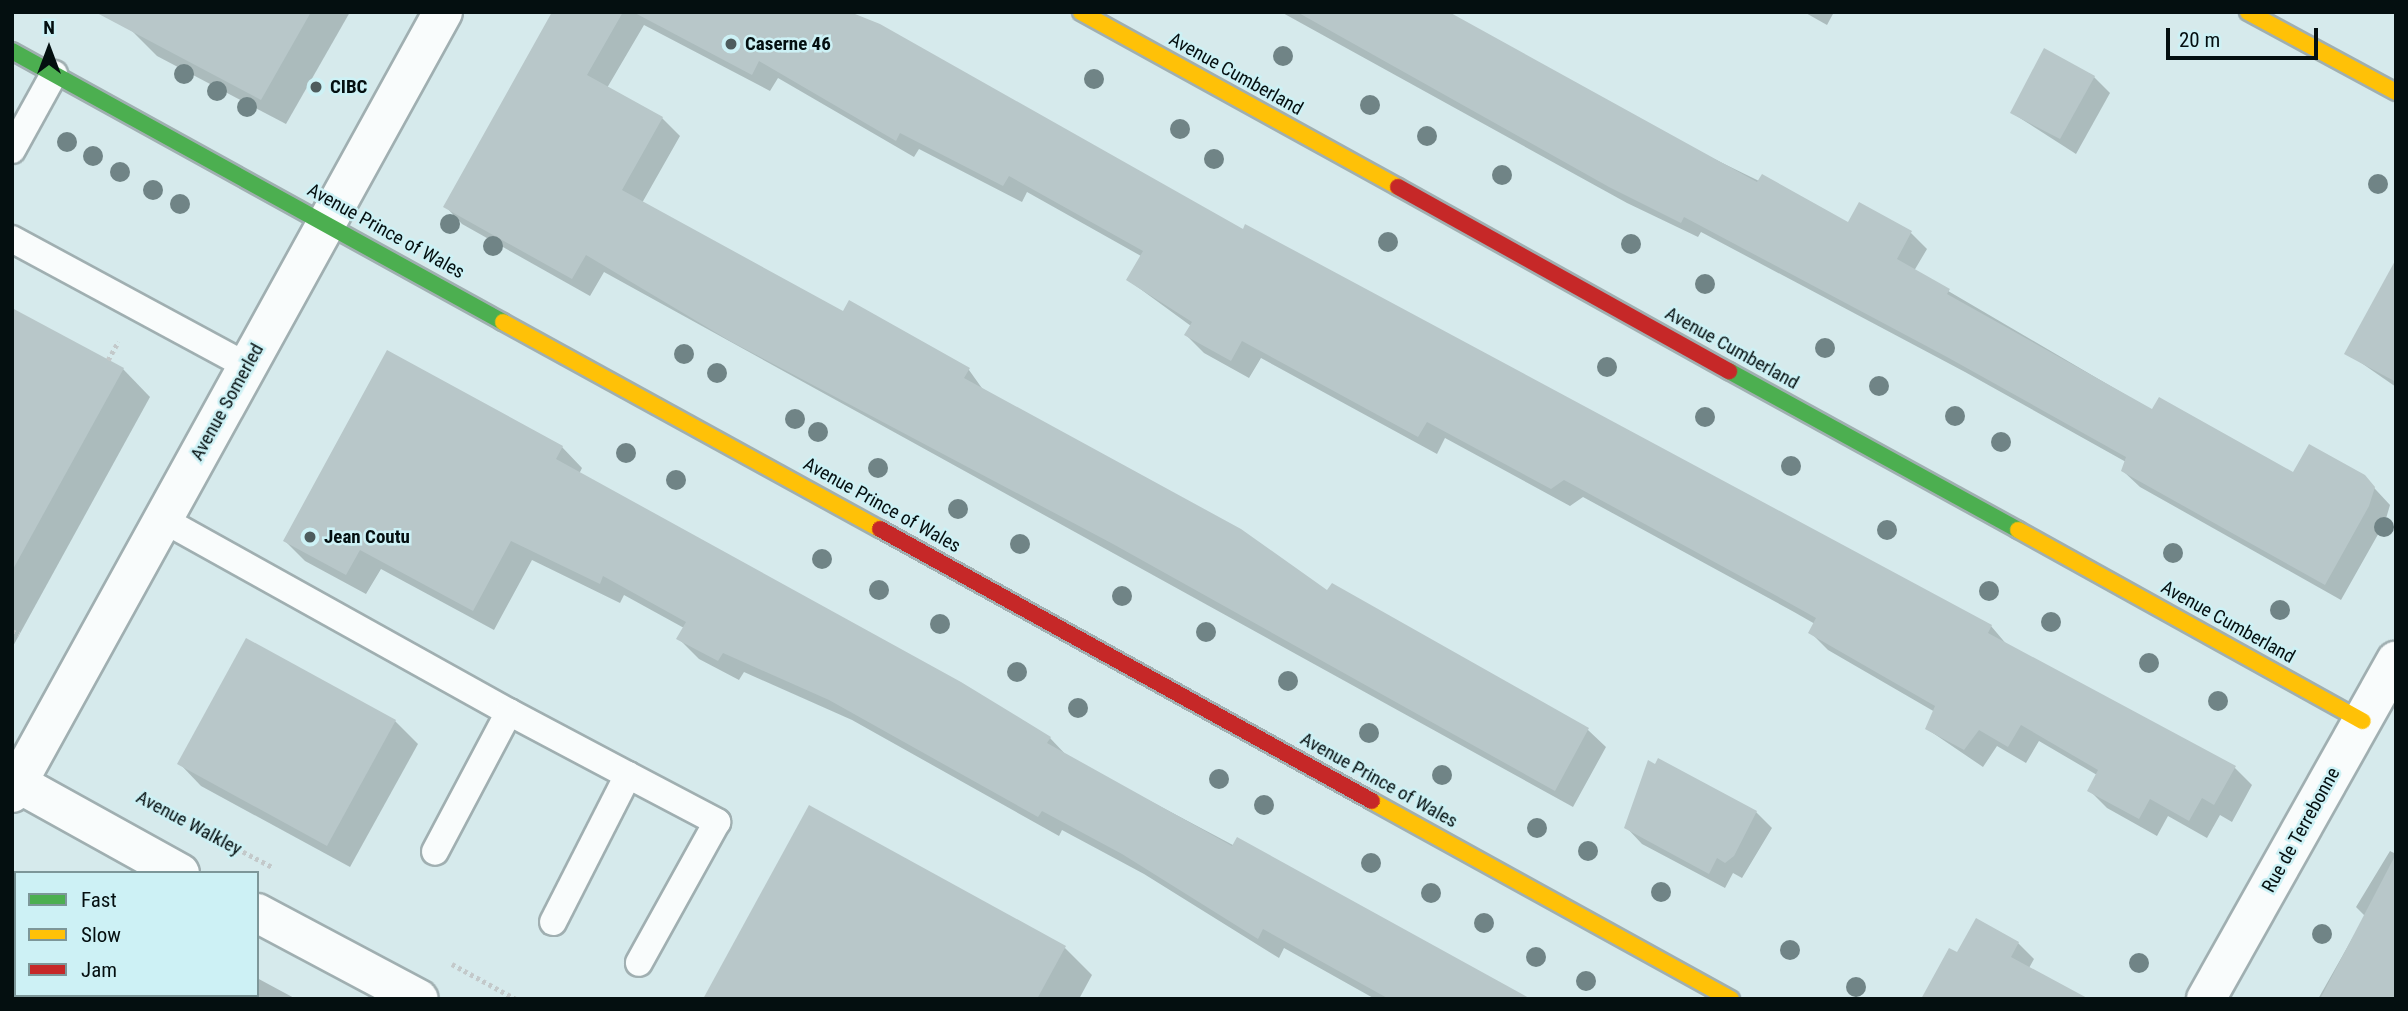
<!DOCTYPE html>
<html>
<head>
<meta charset="utf-8">
<style>
  body { margin:0 }
  #map { position:relative; width:2408px; height:1011px; overflow:hidden; background:#d6eaec; font-family:"Roboto Condensed",sans-serif }
  div>[style] { position:absolute }
  .shadow>* { inset:0; background:#0003 }
  .building>* { inset:0; background:#b8c7c9 }
  .path>* { height:4.5px; margin-top:-2.25px; transform-origin:0; background:repeating-linear-gradient(90deg,#c3c9ca 0 3.5px,transparent 0 7px) }
  .roads { filter:drop-shadow(2px 0 #a0afb1) drop-shadow(-2px 0 #a0afb1) drop-shadow(0 2px #a0afb1) drop-shadow(0 -2px #a0afb1) }
  .lane>* { height:26px; margin:-13px; padding:0 13px; transform-origin:13px; border-radius:13px; background:#f9fcfc }
  .street>* { height:38px; margin:-19px; padding:0 19px; transform-origin:19px; border-radius:19px; background:#f9fcfc }
  .fast>* { height:16px; margin:-8px; padding:0 8px; transform-origin:8px; border-radius:8px; background:#4caf50 }
  .slow>* { height:16px; margin:-8px; padding:0 8px; transform-origin:8px; border-radius:8px; background:#ffc107 }
  .jam>* { height:16px; margin:-8px; padding:0 8px; transform-origin:8px; border-radius:8px; background:#c62828 }
  .trees>* { width:20px; height:20px; margin:-10px; border-radius:50%; background:#708486 }
  .dots>* { width:19px; height:19px; translate:-50% -50%; box-sizing:border-box; border:4px solid #cdf1f5; border-radius:50% }
  span { translate:-50% -50%; white-space:nowrap; text-align:center; line-height:1.15; -webkit-text-stroke:5px #cdf1f5; paint-order:stroke }
  .poi-label { font-size:19px; color:#040f10; font-weight:700 }
  .left { translate:0 -50%; text-align:left }
  .street-label { font-size:19px; color:#040f10 }
  .frame { position:absolute; inset:0; border:14px solid #040f10; pointer-events:none }
  .legend { position:absolute; left:14px; top:871px; width:245px; height:126px; box-sizing:border-box; background:#cdf1f5; border:2px solid #7d9799; margin:0; padding:9px 12px; list-style:none; font-size:21px; color:#040f10 }
  .legend li { display:flex; align-items:center; gap:14px; height:35px }
  .legend b { width:35px; border:2px solid #7d9799 }
  .north { position:absolute; left:14px; top:14px; width:70px; height:70px; -webkit-text-stroke:5px #cdf1f5; paint-order:stroke; rotate:0deg; font-size:19px; font-weight:700; line-height:28px; text-align:center; color:#040f10 }
  .north::after { content:''; display:block; margin:auto; width:24px; height:32px; background:#040f10; clip-path:polygon(50% 0,100% 100%,50% 72%,0 100%) }
  .scale { position:absolute; left:2166px; top:28px; width:152px; height:32px; box-sizing:border-box; border:4px solid #040f10; border-top:0; padding-left:9px; font-size:21px; line-height:24px; white-space:nowrap; color:#040f10; -webkit-text-stroke:5px #cdf1f5; paint-order:stroke }
</style>
</head>
<body>
<div id="map">
  <div class="shadow">
    <div style="clip-path:polygon(128px 12px,350px 12px,286px 124px,157px 56px,132px 31px)"></div>
    <div style="clip-path:polygon(574px 12px,792px 12px,1243px 231px,1246px 226px,1991px 626px,2008px 646px,2235px 768px,2252px 785px,2232px 822px,2220px 815px,2207px 838px,2168px 816px,2157px 836px,2107px 808px,2089px 790px,2097px 775px,2039px 741px,2026px 763px,1997px 746px,1983px 767px,1927px 729px,1935px 712px,1828px 650px,1810px 632px,1815px 624px,1794px 612px,1583px 497px,1570px 506px,1445px 438px,1437px 454px,1261px 358px,1249px 378px,1204px 353px,1186px 335px,1191px 326px,1128px 280px,1141px 256px,1027px 192px,1022px 202px,919px 149px,914px 157px,778px 78px,770px 91px,644px 25px,607px 88px,662px 118px,680px 136px,642px 203px,844px 314px,969px 370px,984px 391px,1328px 593px,1332px 585px,1588px 730px,1606px 747px,1573px 807px,604px 272px,590px 296px,462px 224px,445px 206px)"></div>
    <div style="clip-path:polygon(1281px 12px,1414px 12px,1849px 225px,1911px 233px,1927px 249px,1914px 271px,2153px 411px,2294px 474px,2364px 477px,2390px 505px,2385px 522px,2341px 600px,2140px 487px,2123px 471px,2126px 462px,1965px 372px,1701px 232px,1698px 237px,1627px 203px)"></div>
    <div style="clip-path:polygon(1804px 12px,1834px 12px,1827px 25px)"></div>
    <div style="clip-path:polygon(2094px 77px,2110px 93px,2076px 154px,2012px 113px)"></div>
    <div style="clip-path:polygon(2396px 264px,2396px 387px,2347px 353px)"></div>
    <div style="clip-path:polygon(12px 310px,123px 369px,150px 397px,12px 648px)"></div>
    <div style="clip-path:polygon(562px 447px,582px 468px,579px 474px,1050px 738px,1069px 758px,1523px 999px,1375px 999px,1284px 948px,1279px 958px,1144px 874px,1062px 830px,1059px 836px,852px 720px,744px 672px,739px 680px,699px 659px,678px 638px,684px 628px,624px 595px,620px 603px,532px 560px,494px 630px,381px 569px,366px 594px,305px 561px,285px 541px)"></div>
    <div style="clip-path:polygon(395px 721px,418px 744px,350px 867px,201px 786px,179px 763px)"></div>
    <div style="clip-path:polygon(1659px 760px,1756px 812px,1772px 828px,1742px 878px,1733px 873px,1725px 888px,1642px 844px,1626px 827px)"></div>
    <div style="clip-path:polygon(2390px 851px,2396px 854px,2396px 999px,2318px 999px,2365px 916px,2356px 907px)"></div>
    <div style="clip-path:polygon(2018px 943px,2034px 959px,2029px 968px,1958px 954px)"></div>
    <div style="clip-path:polygon(1065px 948px,1092px 975px,1079px 999px,705px 999px)"></div>
    <div style="clip-path:polygon(257px 978px,296px 999px,25px 999px,257px 995px)"></div>
  </div>
  <div class="building">
    <div style="clip-path:polygon(95px 12px,311px 12px,261px 100px)"></div>
    <div style="clip-path:polygon(552px 12px,623px 12px,587px 75px,663px 117px,622px 190px,843px 311px,849px 300px,970px 368px,964px 378px,1241px 529px,1327px 590px,1332px 583px,1589px 728px,1555px 791px,1113px 544px,730px 341px,586px 255px,572px 279px,443px 207px)"></div>
    <div style="clip-path:polygon(633px 12px,850px 12px,880px 24px,1243px 229px,1245px 224px,1992px 625px,1988px 633px,2236px 766px,2214px 805px,2202px 798px,2189px 821px,2150px 799px,2139px 819px,2087px 791px,2098px 770px,2021px 725px,2008px 747px,1979px 730px,1964px 750px,1925px 729px,1935px 706px,1808px 633px,1816px 618px,1775px 595px,1564px 480px,1551px 489px,1427px 422px,1418px 437px,1242px 341px,1231px 361px,1184px 335px,1192px 322px,1126px 280px,1143px 251px,1009px 176px,1003px 186px,900px 133px,896px 141px,759px 61px,752px 75px)"></div>
    <div style="clip-path:polygon(1297px 12px,1449px 12px,1757px 182px,1762px 174px,1848px 222px,1859px 202px,1912px 231px,1897px 259px,1950px 289px,1947px 294px,2152px 409px,2159px 397px,2293px 472px,2309px 444px,2365px 475px,2375px 487px,2369px 506px,2325px 585px,2121px 471px,2126px 457px,1947px 357px,1684px 217px,1681px 223px,1609px 187px)"></div>
    <div style="clip-path:polygon(2044px 48px,2095px 76px,2060px 139px,2010px 113px)"></div>
    <div style="clip-path:polygon(2396px 259px,2396px 382px,2344px 354px)"></div>
    <div style="clip-path:polygon(12px 308px,124px 368px,12px 571px)"></div>
    <div style="clip-path:polygon(387px 350px,563px 446px,556px 459px,961px 682px,1051px 737px,1047px 743px,1232px 846px,1237px 837px,1531px 999px,1389px 999px,1263px 929px,1258px 939px,1122px 854px,1042px 811px,1038px 817px,829px 700px,723px 653px,718px 661px,676px 639px,686px 622px,603px 576px,600px 584px,511px 541px,473px 611px,360px 550px,346px 575px,283px 541px)"></div>
    <div style="clip-path:polygon(246px 638px,396px 720px,327px 846px,177px 764px)"></div>
    <div style="clip-path:polygon(1658px 758px,1757px 811px,1734px 856px,1725px 863px,1717px 858px,1709px 874px,1624px 828px,1648px 760px,1655px 764px)"></div>
    <div style="clip-path:polygon(809px 805px,1066px 946px,1037px 999px,703px 999px)"></div>
    <div style="clip-path:polygon(2396px 854px,2396px 999px,2320px 999px)"></div>
    <div style="clip-path:polygon(1976px 918px,2019px 942px,2011px 957px,2089px 999px,1921px 999px,1949px 948px,1957px 952px)"></div>
  </div>
  <div class="path">
    <div style="left:108px;top:360px;width:21px;rotate:-61deg"></div>
    <div style="left:12px;top:631px;width:8px;rotate:23deg"></div>
    <div style="left:206px;top:832px;width:75px;rotate:27.9deg"></div>
    <div style="left:452px;top:964px;width:73px;rotate:28.7deg"></div>
  </div>
  <div class="roads">
    <div class="lane">
      <div style="left:12px;top:150px;width:87px;rotate:-61.1deg"></div>
      <div style="left:12px;top:239px;width:267px;rotate:28.4deg"></div>
      <div style="left:162px;top:519px;width:397px;rotate:29.1deg"></div>
      <div style="left:509px;top:712px;width:158px;rotate:117.9deg"></div>
      <div style="left:509px;top:712px;width:135px;rotate:27.9deg"></div>
      <div style="left:628px;top:775px;width:165px;rotate:117deg"></div>
      <div style="left:628px;top:775px;width:101px;rotate:27.8deg"></div>
      <div style="left:717px;top:822px;width:161px;rotate:119deg"></div>
    </div>
    <div class="street">
      <div style="left:12px;top:780px;width:192px;rotate:29deg"></div>
      <div style="left:12px;top:793px;width:892px;rotate:-61.11deg"></div>
      <div style="left:257px;top:913px;width:183px;rotate:28deg"></div>
      <div style="left:2206px;top:999px;width:388px;rotate:-60.7deg"></div>
    </div>
    <div class="fast">
      <div style="left:12px;top:51px;width:561px;rotate:28.9deg"></div>
      <div style="left:1729px;top:371px;width:330px;rotate:28.8deg"></div>
    </div>
    <div class="slow">
      <div style="left:1081px;top:12px;width:362px;rotate:28.9deg"></div>
      <div style="left:2248px;top:12px;width:168px;rotate:28.4deg"></div>
      <div style="left:503px;top:322px;width:430px;rotate:28.8deg"></div>
      <div style="left:2018px;top:530px;width:394px;rotate:29deg"></div>
      <div style="left:1372px;top:801px;width:410px;rotate:28.9deg"></div>
    </div>
    <div class="jam">
      <div style="left:1398px;top:187px;width:379px;rotate:29.1deg"></div>
      <div style="left:880px;top:529px;width:562px;rotate:28.94deg"></div>
    </div>
  </div>
  <div class="trees">
    <div style="left:1283px;top:56px"></div>
    <div style="left:184px;top:74px"></div>
    <div style="left:1094px;top:79px"></div>
    <div style="left:217px;top:91px"></div>
    <div style="left:1370px;top:105px"></div>
    <div style="left:247px;top:107px"></div>
    <div style="left:1180px;top:129px"></div>
    <div style="left:1427px;top:136px"></div>
    <div style="left:67px;top:142px"></div>
    <div style="left:93px;top:156px"></div>
    <div style="left:1214px;top:159px"></div>
    <div style="left:120px;top:172px"></div>
    <div style="left:1502px;top:175px"></div>
    <div style="left:2378px;top:184px"></div>
    <div style="left:153px;top:190px"></div>
    <div style="left:180px;top:204px"></div>
    <div style="left:450px;top:224px"></div>
    <div style="left:1388px;top:242px"></div>
    <div style="left:1631px;top:244px"></div>
    <div style="left:493px;top:246px"></div>
    <div style="left:1705px;top:284px"></div>
    <div style="left:1825px;top:348px"></div>
    <div style="left:684px;top:354px"></div>
    <div style="left:1607px;top:367px"></div>
    <div style="left:717px;top:373px"></div>
    <div style="left:1879px;top:386px"></div>
    <div style="left:1955px;top:416px"></div>
    <div style="left:1705px;top:417px"></div>
    <div style="left:795px;top:419px"></div>
    <div style="left:818px;top:432px"></div>
    <div style="left:2001px;top:442px"></div>
    <div style="left:626px;top:453px"></div>
    <div style="left:1791px;top:466px"></div>
    <div style="left:878px;top:468px"></div>
    <div style="left:676px;top:480px"></div>
    <div style="left:958px;top:509px"></div>
    <div style="left:2384px;top:527px"></div>
    <div style="left:1887px;top:530px"></div>
    <div style="left:1020px;top:544px"></div>
    <div style="left:2173px;top:553px"></div>
    <div style="left:822px;top:559px"></div>
    <div style="left:879px;top:590px"></div>
    <div style="left:1989px;top:591px"></div>
    <div style="left:1122px;top:596px"></div>
    <div style="left:2280px;top:610px"></div>
    <div style="left:2051px;top:622px"></div>
    <div style="left:940px;top:624px"></div>
    <div style="left:1206px;top:632px"></div>
    <div style="left:2149px;top:663px"></div>
    <div style="left:1017px;top:672px"></div>
    <div style="left:1288px;top:681px"></div>
    <div style="left:2218px;top:701px"></div>
    <div style="left:1078px;top:708px"></div>
    <div style="left:1369px;top:733px"></div>
    <div style="left:1442px;top:775px"></div>
    <div style="left:1219px;top:779px"></div>
    <div style="left:1264px;top:805px"></div>
    <div style="left:1537px;top:828px"></div>
    <div style="left:1588px;top:851px"></div>
    <div style="left:1371px;top:863px"></div>
    <div style="left:1661px;top:892px"></div>
    <div style="left:1431px;top:893px"></div>
    <div style="left:1484px;top:923px"></div>
    <div style="left:2322px;top:934px"></div>
    <div style="left:1790px;top:950px"></div>
    <div style="left:1536px;top:957px"></div>
    <div style="left:2139px;top:963px"></div>
    <div style="left:1586px;top:981px"></div>
    <div style="left:1856px;top:987px"></div>
  </div>
  <div class="dots">
    <div style="left:731px;top:44px;background:#4e5c5d"></div>
    <div style="left:316px;top:87px;background:#4e5c5d"></div>
    <div style="left:310px;top:537px;background:#4e5c5d"></div>
  </div>
  <div class="poi-label">
    <span class="left" style="left:745px;top:44px">Caserne 46</span>
    <span class="left" style="left:330px;top:87px">CIBC</span>
    <span class="left" style="left:324px;top:537px">Jean Coutu</span>
  </div>
  <div class="street-label">
    <span style="left:1236px;top:74px;rotate:29deg">Avenue Cumberland</span>
    <span style="left:386px;top:231px;rotate:29deg">Avenue Prince of Wales</span>
    <span style="left:1732px;top:348px;rotate:29deg">Avenue Cumberland</span>
    <span style="left:227px;top:402px;rotate:-61deg">Avenue Somerled</span>
    <span style="left:882px;top:505px;rotate:29deg">Avenue Prince of Wales</span>
    <span style="left:2228px;top:622px;rotate:29deg">Avenue Cumberland</span>
    <span style="left:1379px;top:780px;rotate:29deg">Avenue Prince of Wales</span>
    <span style="left:189px;top:823px;rotate:28deg">Avenue Walkley</span>
    <span style="left:2301px;top:830px;rotate:-61deg">Rue de Terrebonne</span>
  </div>
  <div class="frame"></div>
  <ul class="legend">
  <li><b style="height:9px;background:#4caf50"></b>Fast</li>
  <li><b style="height:9px;background:#ffc107"></b>Slow</li>
  <li><b style="height:9px;background:#c62828"></b>Jam</li>
  </ul>
  <div class="north">N</div>
  <div class="scale">20 m</div>
</div>
</body>
</html>
